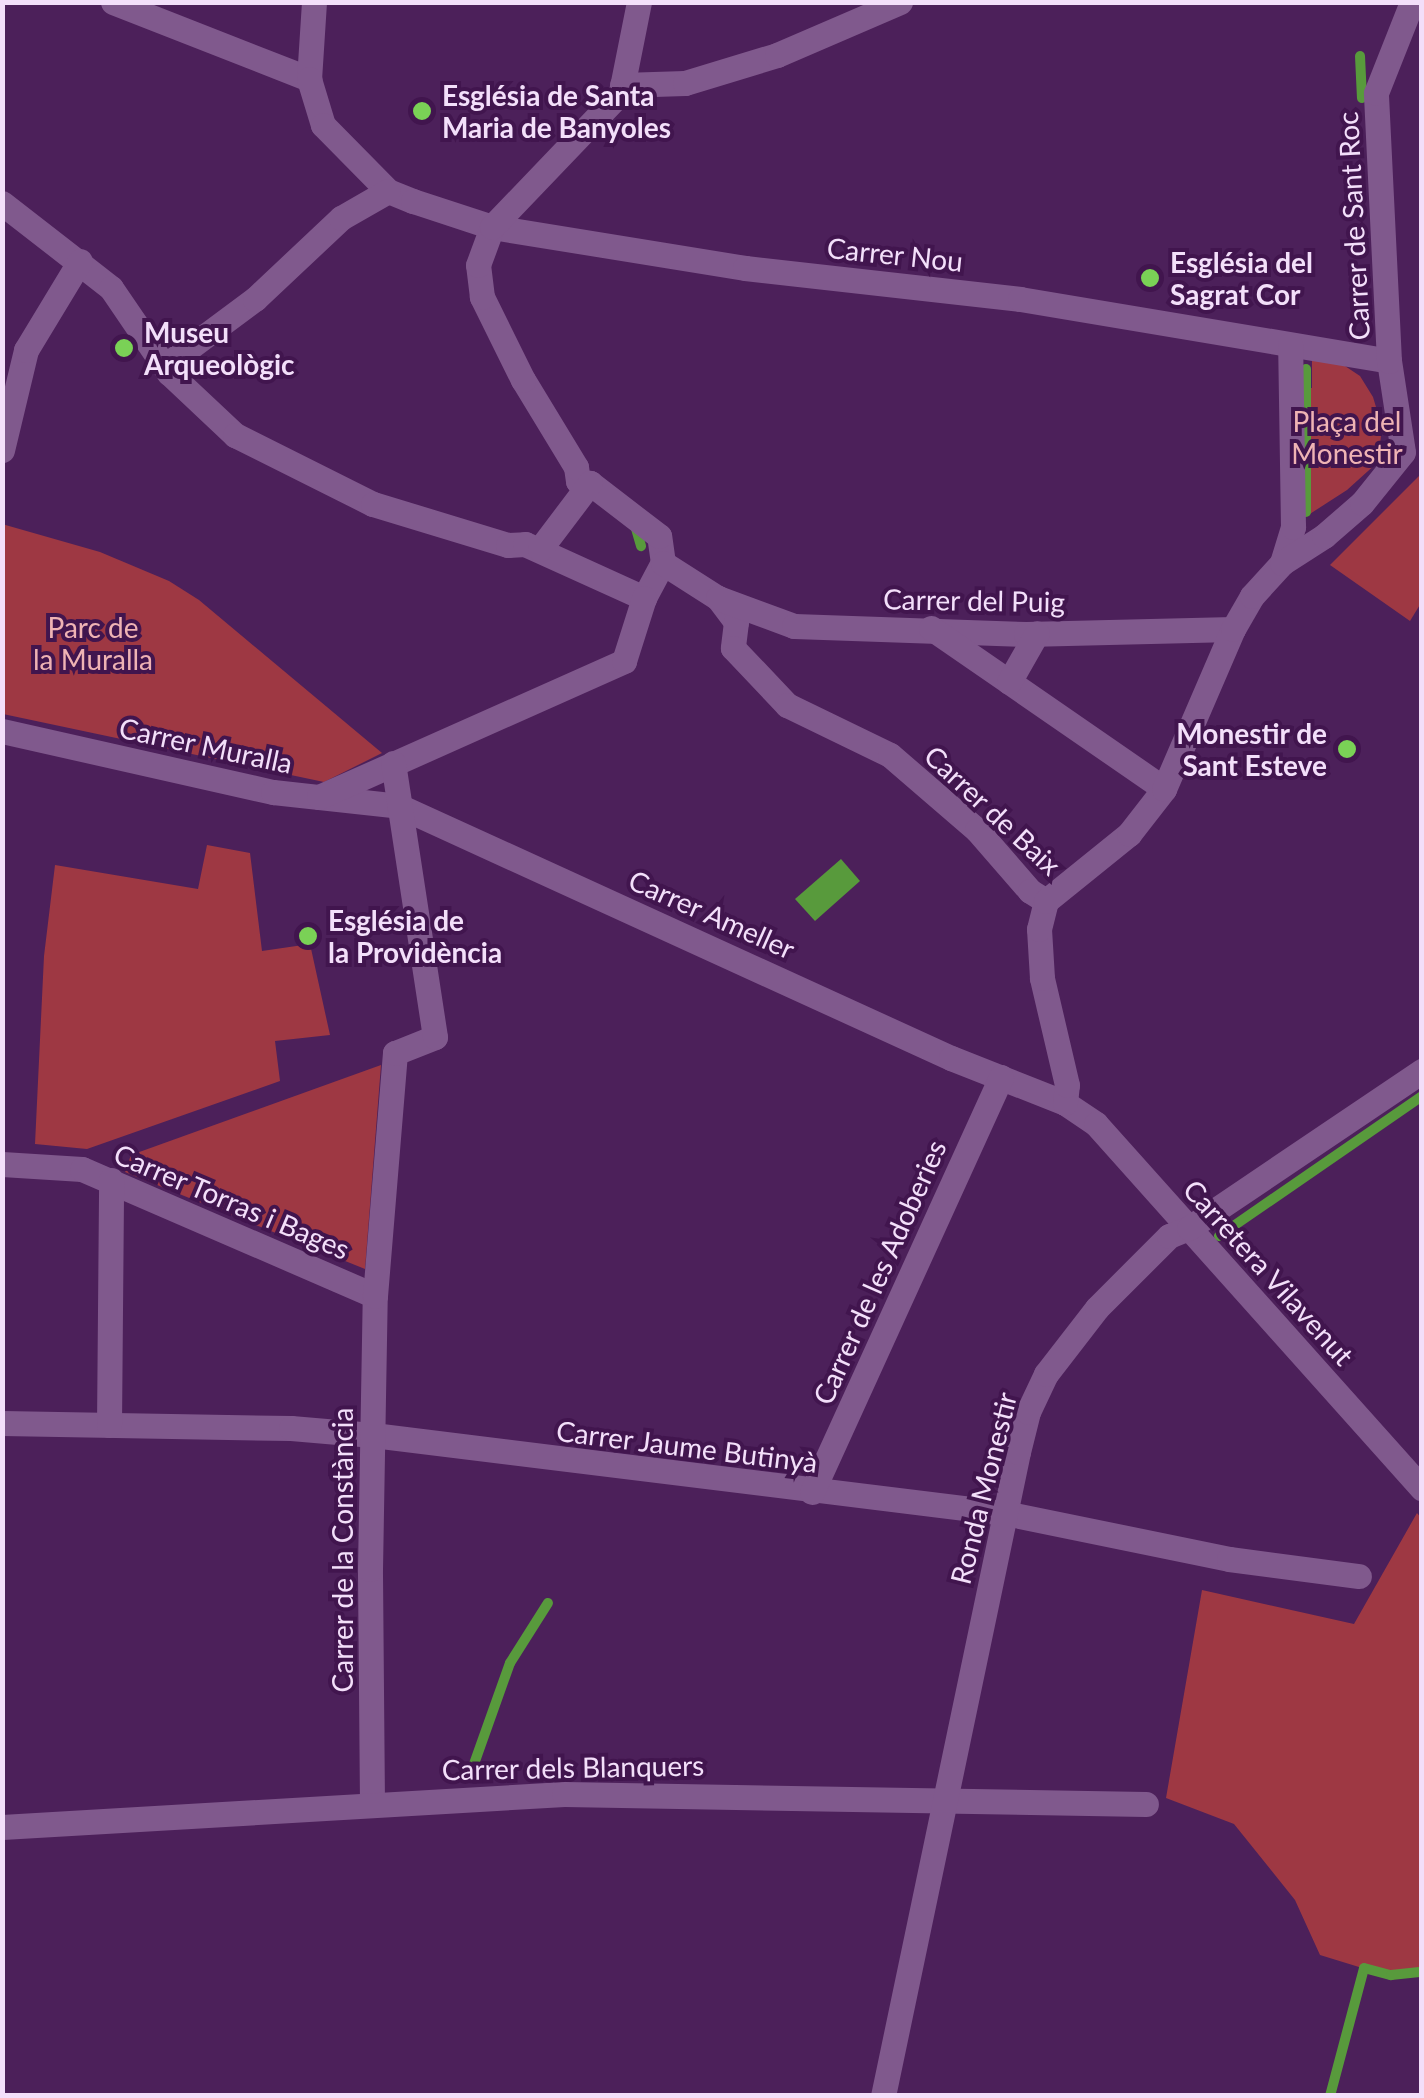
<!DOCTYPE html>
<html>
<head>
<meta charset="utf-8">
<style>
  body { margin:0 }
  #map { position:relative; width:1424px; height:2098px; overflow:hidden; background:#4c205a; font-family:Lato,sans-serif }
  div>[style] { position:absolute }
  .green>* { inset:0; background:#9e3843 }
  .water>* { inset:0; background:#589a3c }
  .stream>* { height:10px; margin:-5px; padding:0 5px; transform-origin:5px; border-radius:5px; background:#589a3c }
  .street>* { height:25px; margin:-12.5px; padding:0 12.5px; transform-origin:12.5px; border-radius:12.5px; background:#80598d }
  .dots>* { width:28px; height:28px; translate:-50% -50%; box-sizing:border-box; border:5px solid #41154e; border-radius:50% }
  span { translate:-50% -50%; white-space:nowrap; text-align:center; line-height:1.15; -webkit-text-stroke:8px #41154e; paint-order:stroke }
  .poi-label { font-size:28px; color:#f3dffa; font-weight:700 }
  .left { translate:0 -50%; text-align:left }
  .right { translate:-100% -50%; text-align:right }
  .street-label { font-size:28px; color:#f3dffa }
  .park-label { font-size:28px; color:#efb3b4 }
  .frame { position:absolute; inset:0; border:5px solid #f3dffa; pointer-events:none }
</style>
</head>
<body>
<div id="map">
  <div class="green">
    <div style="clip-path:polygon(1312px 360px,1342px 364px,1360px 376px,1373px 397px,1382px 427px,1378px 462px,1347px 490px,1285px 530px,1280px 388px,1312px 388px)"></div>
    <div style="clip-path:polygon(1421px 474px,1421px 603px,1410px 621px,1330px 565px)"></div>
    <div style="clip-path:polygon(2px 524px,100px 552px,169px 581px,199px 600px,382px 753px,324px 782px,3px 714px)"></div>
    <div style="clip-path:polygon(207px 845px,250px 853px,262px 951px,310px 944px,330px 1035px,275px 1041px,280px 1081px,87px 1149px,35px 1144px,44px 956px,55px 865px,198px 889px)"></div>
    <div style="clip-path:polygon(381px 1065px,365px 1269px,125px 1172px,131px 1155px)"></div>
    <div style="clip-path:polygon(1417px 1513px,1422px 1519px,1421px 1970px,1385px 1975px,1320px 1955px,1295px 1900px,1234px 1824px,1166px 1798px,1202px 1590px,1354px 1624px)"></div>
  </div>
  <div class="water">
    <div style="clip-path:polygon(841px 859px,860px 881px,815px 921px,795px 899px)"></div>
  </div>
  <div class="stream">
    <div style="left:1360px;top:56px;width:42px;rotate:87.3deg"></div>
    <div style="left:1306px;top:512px;width:143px;rotate:-90deg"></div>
    <div style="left:635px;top:525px;width:22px;rotate:74deg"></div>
    <div style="left:1219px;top:1236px;width:247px;rotate:-34.6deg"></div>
    <div style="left:474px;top:1764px;width:107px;rotate:-70.4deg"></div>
    <div style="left:510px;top:1663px;width:71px;rotate:-57.7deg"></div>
    <div style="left:1330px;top:2096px;width:132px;rotate:-75.1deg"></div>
    <div style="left:1364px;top:1968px;width:28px;rotate:15deg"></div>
    <div style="left:1391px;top:1975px;width:31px;rotate:-6deg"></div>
  </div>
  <div class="street">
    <div style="left:113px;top:2px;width:211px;rotate:21.4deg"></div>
    <div style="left:314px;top:2px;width:77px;rotate:93.7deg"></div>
    <div style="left:309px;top:79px;width:48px;rotate:73.1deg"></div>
    <div style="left:323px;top:125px;width:93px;rotate:45.4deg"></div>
    <div style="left:388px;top:191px;width:27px;rotate:22deg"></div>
    <div style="left:413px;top:201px;width:83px;rotate:18.2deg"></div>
    <div style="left:492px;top:227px;width:256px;rotate:9.2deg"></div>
    <div style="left:745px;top:268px;width:277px;rotate:6.4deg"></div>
    <div style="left:1020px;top:299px;width:374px;rotate:9.5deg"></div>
    <div style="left:622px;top:85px;width:63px;rotate:-1.8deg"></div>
    <div style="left:685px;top:83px;width:96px;rotate:-16.9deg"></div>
    <div style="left:777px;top:55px;width:134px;rotate:-23.3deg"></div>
    <div style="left:2px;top:203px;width:138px;rotate:37.9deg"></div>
    <div style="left:111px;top:288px;width:103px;rotate:55.7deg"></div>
    <div style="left:169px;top:373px;width:91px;rotate:43.2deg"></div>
    <div style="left:235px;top:435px;width:154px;rotate:26.6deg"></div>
    <div style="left:373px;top:504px;width:141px;rotate:16.9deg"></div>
    <div style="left:508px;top:545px;width:17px;rotate:-3deg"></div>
    <div style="left:525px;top:544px;width:131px;rotate:24.4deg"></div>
    <div style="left:644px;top:598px;width:40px;rotate:-62deg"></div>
    <div style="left:663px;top:563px;width:27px;rotate:-98deg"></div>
    <div style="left:659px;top:536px;width:87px;rotate:-142.5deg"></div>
    <div style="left:590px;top:483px;width:12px;rotate:-171deg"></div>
    <div style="left:578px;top:481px;width:14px;rotate:-98deg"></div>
    <div style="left:576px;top:467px;width:102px;rotate:-121.3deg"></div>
    <div style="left:523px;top:380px;width:93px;rotate:-116.3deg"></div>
    <div style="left:482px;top:297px;width:32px;rotate:-97deg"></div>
    <div style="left:478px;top:265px;width:40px;rotate:-69.8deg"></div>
    <div style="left:492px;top:227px;width:187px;rotate:-46.3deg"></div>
    <div style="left:621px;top:92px;width:92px;rotate:-78.7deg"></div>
    <div style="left:166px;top:365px;width:111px;rotate:-36.6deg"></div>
    <div style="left:255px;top:299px;width:118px;rotate:-43.3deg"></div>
    <div style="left:341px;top:218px;width:54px;rotate:-29.9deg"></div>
    <div style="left:2px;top:450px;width:103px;rotate:-76.5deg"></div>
    <div style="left:26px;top:350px;width:104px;rotate:-58.8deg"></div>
    <div style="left:540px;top:549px;width:83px;rotate:-52.9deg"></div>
    <div style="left:663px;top:563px;width:65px;rotate:32.5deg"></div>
    <div style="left:718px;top:598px;width:30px;rotate:53deg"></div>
    <div style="left:736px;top:622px;width:26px;rotate:97deg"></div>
    <div style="left:733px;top:648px;width:79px;rotate:46.5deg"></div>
    <div style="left:787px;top:705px;width:114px;rotate:25.9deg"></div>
    <div style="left:890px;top:755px;width:115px;rotate:40.8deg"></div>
    <div style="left:977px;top:830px;width:81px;rotate:49deg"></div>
    <div style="left:1030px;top:891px;width:19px;rotate:32deg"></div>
    <div style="left:1282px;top:563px;width:38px;rotate:-73deg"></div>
    <div style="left:1293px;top:527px;width:182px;rotate:-90.9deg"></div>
    <div style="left:718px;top:598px;width:81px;rotate:20.2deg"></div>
    <div style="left:794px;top:626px;width:232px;rotate:2deg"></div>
    <div style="left:1026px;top:634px;width:207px;rotate:-1.4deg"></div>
    <div style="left:931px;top:628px;width:283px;rotate:34.6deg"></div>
    <div style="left:1009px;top:682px;width:56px;rotate:-60.3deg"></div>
    <div style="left:2px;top:731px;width:278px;rotate:12.7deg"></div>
    <div style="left:273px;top:792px;width:127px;rotate:6.3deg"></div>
    <div style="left:399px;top:806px;width:607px;rotate:24.54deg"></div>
    <div style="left:951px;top:1058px;width:123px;rotate:21.5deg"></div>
    <div style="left:1065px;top:1103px;width:37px;rotate:34deg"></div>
    <div style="left:1096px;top:1124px;width:489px;rotate:48.2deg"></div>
    <div style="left:319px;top:797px;width:334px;rotate:-24deg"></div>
    <div style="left:624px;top:661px;width:66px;rotate:-72.4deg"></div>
    <div style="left:1065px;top:1103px;width:18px;rotate:-84deg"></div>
    <div style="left:1067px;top:1085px;width:110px;rotate:-103.2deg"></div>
    <div style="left:1042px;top:978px;width:49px;rotate:-93.5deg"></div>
    <div style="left:1039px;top:929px;width:29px;rotate:-76deg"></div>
    <div style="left:1046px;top:901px;width:107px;rotate:-38.9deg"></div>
    <div style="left:1129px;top:834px;width:57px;rotate:-52.1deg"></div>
    <div style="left:1164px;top:789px;width:174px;rotate:-66.7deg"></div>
    <div style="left:1233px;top:629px;width:38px;rotate:-60deg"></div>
    <div style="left:1252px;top:596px;width:45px;rotate:-47.7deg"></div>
    <div style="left:1282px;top:563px;width:50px;rotate:-32.7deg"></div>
    <div style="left:1324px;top:536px;width:50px;rotate:-41deg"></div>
    <div style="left:1362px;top:503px;width:65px;rotate:-51.2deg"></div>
    <div style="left:1403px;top:452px;width:92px;rotate:-98.7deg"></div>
    <div style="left:1389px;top:361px;width:268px;rotate:-92.8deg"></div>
    <div style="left:1376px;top:93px;width:98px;rotate:-68.4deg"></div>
    <div style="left:2px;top:1164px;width:80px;rotate:3.6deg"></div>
    <div style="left:82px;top:1169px;width:319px;rotate:23.4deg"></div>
    <div style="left:2px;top:1423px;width:289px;rotate:1deg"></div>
    <div style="left:291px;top:1428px;width:82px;rotate:4.9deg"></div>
    <div style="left:373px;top:1435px;width:637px;rotate:7.04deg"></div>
    <div style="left:1005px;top:1513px;width:229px;rotate:11.6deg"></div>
    <div style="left:1229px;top:1559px;width:131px;rotate:7.5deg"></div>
    <div style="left:109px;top:1425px;width:245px;rotate:-89.5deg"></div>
    <div style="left:812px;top:1492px;width:456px;rotate:-65.5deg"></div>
    <div style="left:372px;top:1804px;width:235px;rotate:-90.5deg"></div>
    <div style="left:370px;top:1569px;width:273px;rotate:-89deg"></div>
    <div style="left:375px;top:1296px;width:244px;rotate:-85.3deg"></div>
    <div style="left:395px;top:1053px;width:43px;rotate:-21.8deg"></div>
    <div style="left:435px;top:1037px;width:277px;rotate:-98.7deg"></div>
    <div style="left:2px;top:1827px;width:563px;rotate:-3.36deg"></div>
    <div style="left:564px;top:1794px;width:582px;rotate:0.98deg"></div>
    <div style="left:883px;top:2096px;width:658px;rotate:-78.16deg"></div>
    <div style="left:1018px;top:1452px;width:41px;rotate:-76deg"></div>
    <div style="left:1028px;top:1412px;width:42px;rotate:-64.7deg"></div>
    <div style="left:1046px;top:1374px;width:83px;rotate:-52.3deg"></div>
    <div style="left:1097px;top:1308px;width:102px;rotate:-45deg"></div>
    <div style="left:1169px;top:1236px;width:22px;rotate:-22deg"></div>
    <div style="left:1189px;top:1228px;width:281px;rotate:-34deg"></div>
  </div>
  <div class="dots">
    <div style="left:422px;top:111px;background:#7ad156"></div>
    <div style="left:1150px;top:278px;background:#7ad156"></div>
    <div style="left:124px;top:348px;background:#7ad156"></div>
    <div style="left:1347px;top:749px;background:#7ad156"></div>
    <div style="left:308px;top:936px;background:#7ad156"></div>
  </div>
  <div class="poi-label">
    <span class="left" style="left:442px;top:111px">Església de Santa<br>Maria de Banyoles</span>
    <span class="left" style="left:1170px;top:278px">Església del<br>Sagrat Cor</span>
    <span class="left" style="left:144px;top:348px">Museu<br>Arqueològic</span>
    <span class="right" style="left:1327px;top:749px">Monestir de<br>Sant Esteve</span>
    <span class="left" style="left:328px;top:936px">Església de<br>la Providència</span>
  </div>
  <div class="street-label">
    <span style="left:1353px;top:226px;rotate:-93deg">Carrer de Sant Roc</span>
    <span style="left:895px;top:254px;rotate:6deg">Carrer Nou</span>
    <span style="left:974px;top:600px;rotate:1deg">Carrer del Puig</span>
    <span style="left:206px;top:745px;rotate:12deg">Carrer Muralla</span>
    <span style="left:993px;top:810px;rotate:43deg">Carrer de Baix</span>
    <span style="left:712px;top:914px;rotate:24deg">Carrer Ameller</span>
    <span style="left:232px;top:1201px;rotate:23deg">Carrer Torras i Bages</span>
    <span style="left:879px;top:1272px;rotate:-66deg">Carrer de les Adoberies</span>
    <span style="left:1269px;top:1272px;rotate:48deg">Carretera Vilavenut</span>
    <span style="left:687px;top:1446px;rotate:7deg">Carrer Jaume Butinyà</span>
    <span style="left:983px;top:1488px;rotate:-76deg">Ronda Monestir</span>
    <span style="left:342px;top:1550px;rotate:-90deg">Carrer de la Constància</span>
    <span style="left:573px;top:1767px;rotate:-1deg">Carrer dels Blanquers</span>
  </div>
  <div class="park-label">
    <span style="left:1347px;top:437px">Plaça del<br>Monestir</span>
    <span style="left:93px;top:643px">Parc de<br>la Muralla</span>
  </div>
  <div class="frame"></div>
</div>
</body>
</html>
